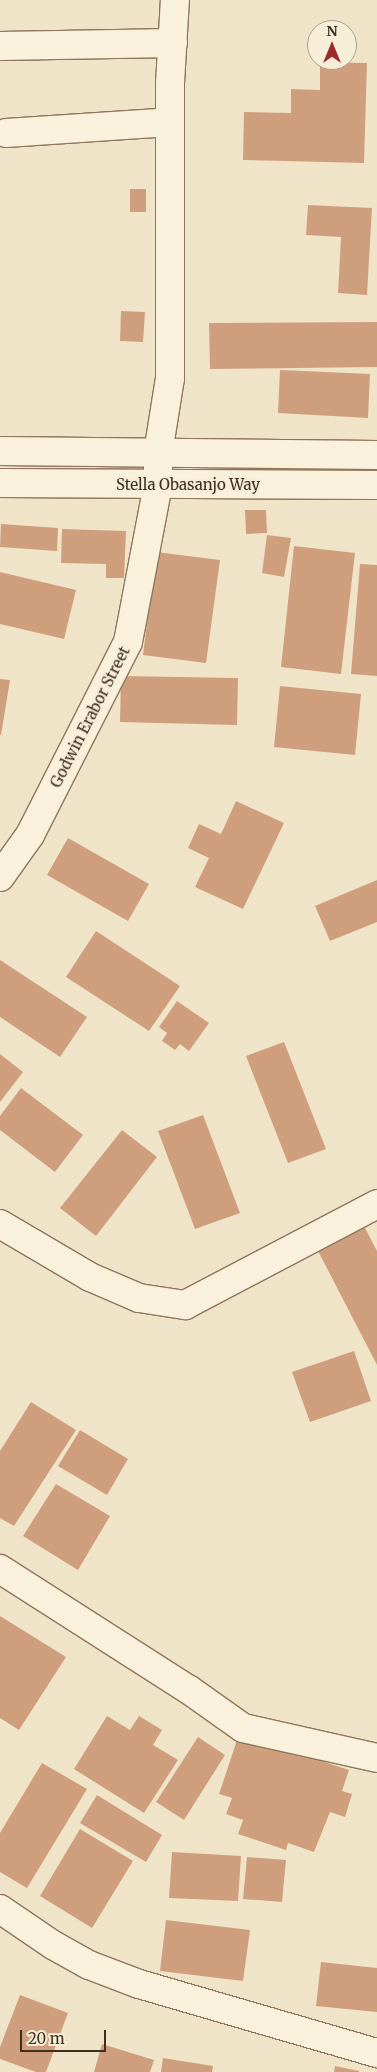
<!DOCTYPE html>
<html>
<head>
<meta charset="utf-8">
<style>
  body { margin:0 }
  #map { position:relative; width:377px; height:2072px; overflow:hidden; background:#f0e4c8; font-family:Merriweather,serif }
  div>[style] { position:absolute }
  .building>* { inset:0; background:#cf9f7d }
  .roads { filter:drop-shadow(1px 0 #8d765c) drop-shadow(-1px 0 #8d765c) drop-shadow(0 1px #8d765c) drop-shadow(0 -1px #8d765c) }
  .minor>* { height:28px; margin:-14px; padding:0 14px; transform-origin:14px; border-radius:14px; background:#faf1dc }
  span { translate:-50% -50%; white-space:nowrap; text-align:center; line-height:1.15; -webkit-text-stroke:5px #f7eed8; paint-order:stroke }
  .street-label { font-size:15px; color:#3d2e20 }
  .north { position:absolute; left:307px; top:20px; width:50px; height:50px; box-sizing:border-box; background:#f7eed8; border:1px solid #ada18e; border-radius:50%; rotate:0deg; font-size:14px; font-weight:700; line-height:20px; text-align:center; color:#3d2e20 }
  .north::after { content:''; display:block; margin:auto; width:18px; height:22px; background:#9e2a2b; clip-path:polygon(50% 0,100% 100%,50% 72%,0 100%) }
  .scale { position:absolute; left:20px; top:2030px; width:86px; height:22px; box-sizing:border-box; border:2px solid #3d2e20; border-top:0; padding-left:6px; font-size:15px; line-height:18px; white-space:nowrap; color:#3d2e20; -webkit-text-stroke:4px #f7eed8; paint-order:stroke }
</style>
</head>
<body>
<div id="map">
  <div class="building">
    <div style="clip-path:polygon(320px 62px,367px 63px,364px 163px,243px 160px,244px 112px,291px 113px,291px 89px,320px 90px)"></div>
    <div style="clip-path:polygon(130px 189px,146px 189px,146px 212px,130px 212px)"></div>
    <div style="clip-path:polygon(308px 205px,372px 208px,367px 295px,338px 293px,341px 237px,306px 235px)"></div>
    <div style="clip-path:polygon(121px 311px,145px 312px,143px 342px,120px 341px)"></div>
    <div style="clip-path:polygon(377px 322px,377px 367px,210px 369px,209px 323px)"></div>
    <div style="clip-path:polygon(280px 370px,370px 374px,368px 418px,278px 413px)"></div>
    <div style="clip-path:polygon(245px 510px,266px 510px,267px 533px,246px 534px)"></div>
    <div style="clip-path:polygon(1px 524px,58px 528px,57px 551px,0 547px)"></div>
    <div style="clip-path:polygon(62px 529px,126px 531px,124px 578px,106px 578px,106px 564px,61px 563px)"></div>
    <div style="clip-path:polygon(267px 535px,291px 538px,284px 577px,262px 573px)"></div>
    <div style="clip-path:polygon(294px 546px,355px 553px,341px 674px,281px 667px)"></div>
    <div style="clip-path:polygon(156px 552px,220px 560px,206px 663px,143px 655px)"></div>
    <div style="clip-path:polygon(360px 564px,377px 565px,377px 676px,351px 674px)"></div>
    <div style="clip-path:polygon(0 572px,76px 590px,64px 639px,0 624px)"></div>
    <div style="clip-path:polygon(121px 676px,238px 678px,237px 725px,120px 722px)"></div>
    <div style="clip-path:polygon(0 679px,10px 680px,1px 735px,0 735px)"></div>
    <div style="clip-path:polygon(280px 686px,361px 694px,355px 755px,274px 747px)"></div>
    <div style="clip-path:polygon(236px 801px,284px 823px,243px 909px,195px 887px,209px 858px,188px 848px,199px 824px,221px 834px)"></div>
    <div style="clip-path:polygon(68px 838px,149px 884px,128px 921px,47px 875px)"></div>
    <div style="clip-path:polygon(377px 880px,377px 922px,330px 941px,315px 906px)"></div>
    <div style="clip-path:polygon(96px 931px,180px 986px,149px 1031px,66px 977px)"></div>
    <div style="clip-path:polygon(0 960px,87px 1017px,60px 1057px,0 1017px)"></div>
    <div style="clip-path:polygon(177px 1001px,209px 1023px,189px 1051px,180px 1044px,175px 1050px,162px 1041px,167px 1033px,159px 1027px)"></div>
    <div style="clip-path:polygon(284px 1042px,326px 1149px,288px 1163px,246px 1056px)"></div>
    <div style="clip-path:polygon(0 1054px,23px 1072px,0 1102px)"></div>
    <div style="clip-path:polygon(21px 1088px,83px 1135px,55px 1172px,0 1130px,0 1116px)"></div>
    <div style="clip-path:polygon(203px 1115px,240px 1213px,195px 1229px,158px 1131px)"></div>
    <div style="clip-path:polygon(122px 1130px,157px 1157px,96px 1236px,60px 1208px)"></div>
    <div style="clip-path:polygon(364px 1226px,377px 1251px,377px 1365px,317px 1249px)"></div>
    <div style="clip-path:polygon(354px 1351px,371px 1401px,310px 1422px,292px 1372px)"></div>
    <div style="clip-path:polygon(31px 1402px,76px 1430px,14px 1526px,0 1518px,0 1451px)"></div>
    <div style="clip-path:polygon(80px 1430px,128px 1459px,107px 1495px,58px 1466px)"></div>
    <div style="clip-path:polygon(56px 1484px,110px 1516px,78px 1570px,23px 1536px)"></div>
    <div style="clip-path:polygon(0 1616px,66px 1657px,19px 1730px,0 1718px)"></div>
    <div style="clip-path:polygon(107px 1716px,130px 1730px,139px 1716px,162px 1730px,153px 1745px,178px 1760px,144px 1813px,74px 1769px)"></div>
    <div style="clip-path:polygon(239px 1734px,349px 1770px,342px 1791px,352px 1794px,345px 1817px,330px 1812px,314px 1852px,288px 1843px,286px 1850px,238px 1834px,243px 1820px,226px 1814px,232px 1798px,219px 1794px)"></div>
    <div style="clip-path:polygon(198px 1737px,225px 1755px,184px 1820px,156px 1802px)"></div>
    <div style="clip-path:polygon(42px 1763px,87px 1789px,27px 1888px,0 1872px,0 1833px)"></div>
    <div style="clip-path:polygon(97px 1795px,162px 1835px,146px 1862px,80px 1823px)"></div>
    <div style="clip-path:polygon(80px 1829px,133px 1861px,92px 1928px,40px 1896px)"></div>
    <div style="clip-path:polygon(172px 1852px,241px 1856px,238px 1901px,169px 1898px)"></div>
    <div style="clip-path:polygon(247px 1857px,286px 1860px,282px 1902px,243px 1899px)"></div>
    <div style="clip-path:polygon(166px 1920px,250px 1930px,243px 1981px,160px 1971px)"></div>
    <div style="clip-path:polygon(321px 1962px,377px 1968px,377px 2012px,316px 2006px)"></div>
    <div style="clip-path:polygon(20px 1995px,68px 2013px,46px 2072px,36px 2072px,0 2059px,0 2047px)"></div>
    <div style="clip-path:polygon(102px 2044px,154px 2060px,150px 2072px,94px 2072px)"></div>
    <div style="clip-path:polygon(163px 2058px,213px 2066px,212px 2072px,161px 2072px)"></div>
    <div style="clip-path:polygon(335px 2066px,359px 2071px,359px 2072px,334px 2072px)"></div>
  </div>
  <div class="roads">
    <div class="minor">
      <div style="left:0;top:46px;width:173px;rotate:-1deg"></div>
      <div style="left:6px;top:133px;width:164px;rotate:-3.8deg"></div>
      <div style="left:0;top:451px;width:377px;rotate:0.6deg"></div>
      <div style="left:0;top:483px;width:377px;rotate:0.3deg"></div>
      <div style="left:0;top:877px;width:52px;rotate:-54.5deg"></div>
      <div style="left:30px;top:835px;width:216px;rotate:-63.1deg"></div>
      <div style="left:128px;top:642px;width:160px;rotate:-79.2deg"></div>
      <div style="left:158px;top:485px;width:32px;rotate:-90deg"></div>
      <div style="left:158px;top:453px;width:76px;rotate:-80.9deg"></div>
      <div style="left:170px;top:378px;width:295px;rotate:-90deg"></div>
      <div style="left:170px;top:83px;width:83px;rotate:-86.6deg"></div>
      <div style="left:0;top:1224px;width:104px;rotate:30.5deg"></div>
      <div style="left:90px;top:1277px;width:53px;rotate:23.2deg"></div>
      <div style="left:139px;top:1298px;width:47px;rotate:8.7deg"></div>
      <div style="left:185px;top:1305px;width:217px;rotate:-27.7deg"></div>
      <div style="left:0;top:1569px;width:223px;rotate:32.6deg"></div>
      <div style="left:188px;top:1689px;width:67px;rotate:35.3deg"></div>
      <div style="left:243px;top:1728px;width:137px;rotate:12.6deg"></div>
      <div style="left:0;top:1909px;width:64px;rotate:34.2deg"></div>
      <div style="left:53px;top:1945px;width:41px;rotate:29.1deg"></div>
      <div style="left:89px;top:1965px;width:53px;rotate:20.8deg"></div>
      <div style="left:139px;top:1984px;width:248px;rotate:16.2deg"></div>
    </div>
  </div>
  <div class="street-label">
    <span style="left:188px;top:485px">Stella Obasanjo Way</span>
    <span style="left:90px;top:717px;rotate:-63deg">Godwin Erabor Street</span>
  </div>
  <div class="north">N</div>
  <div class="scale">20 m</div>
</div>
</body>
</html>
